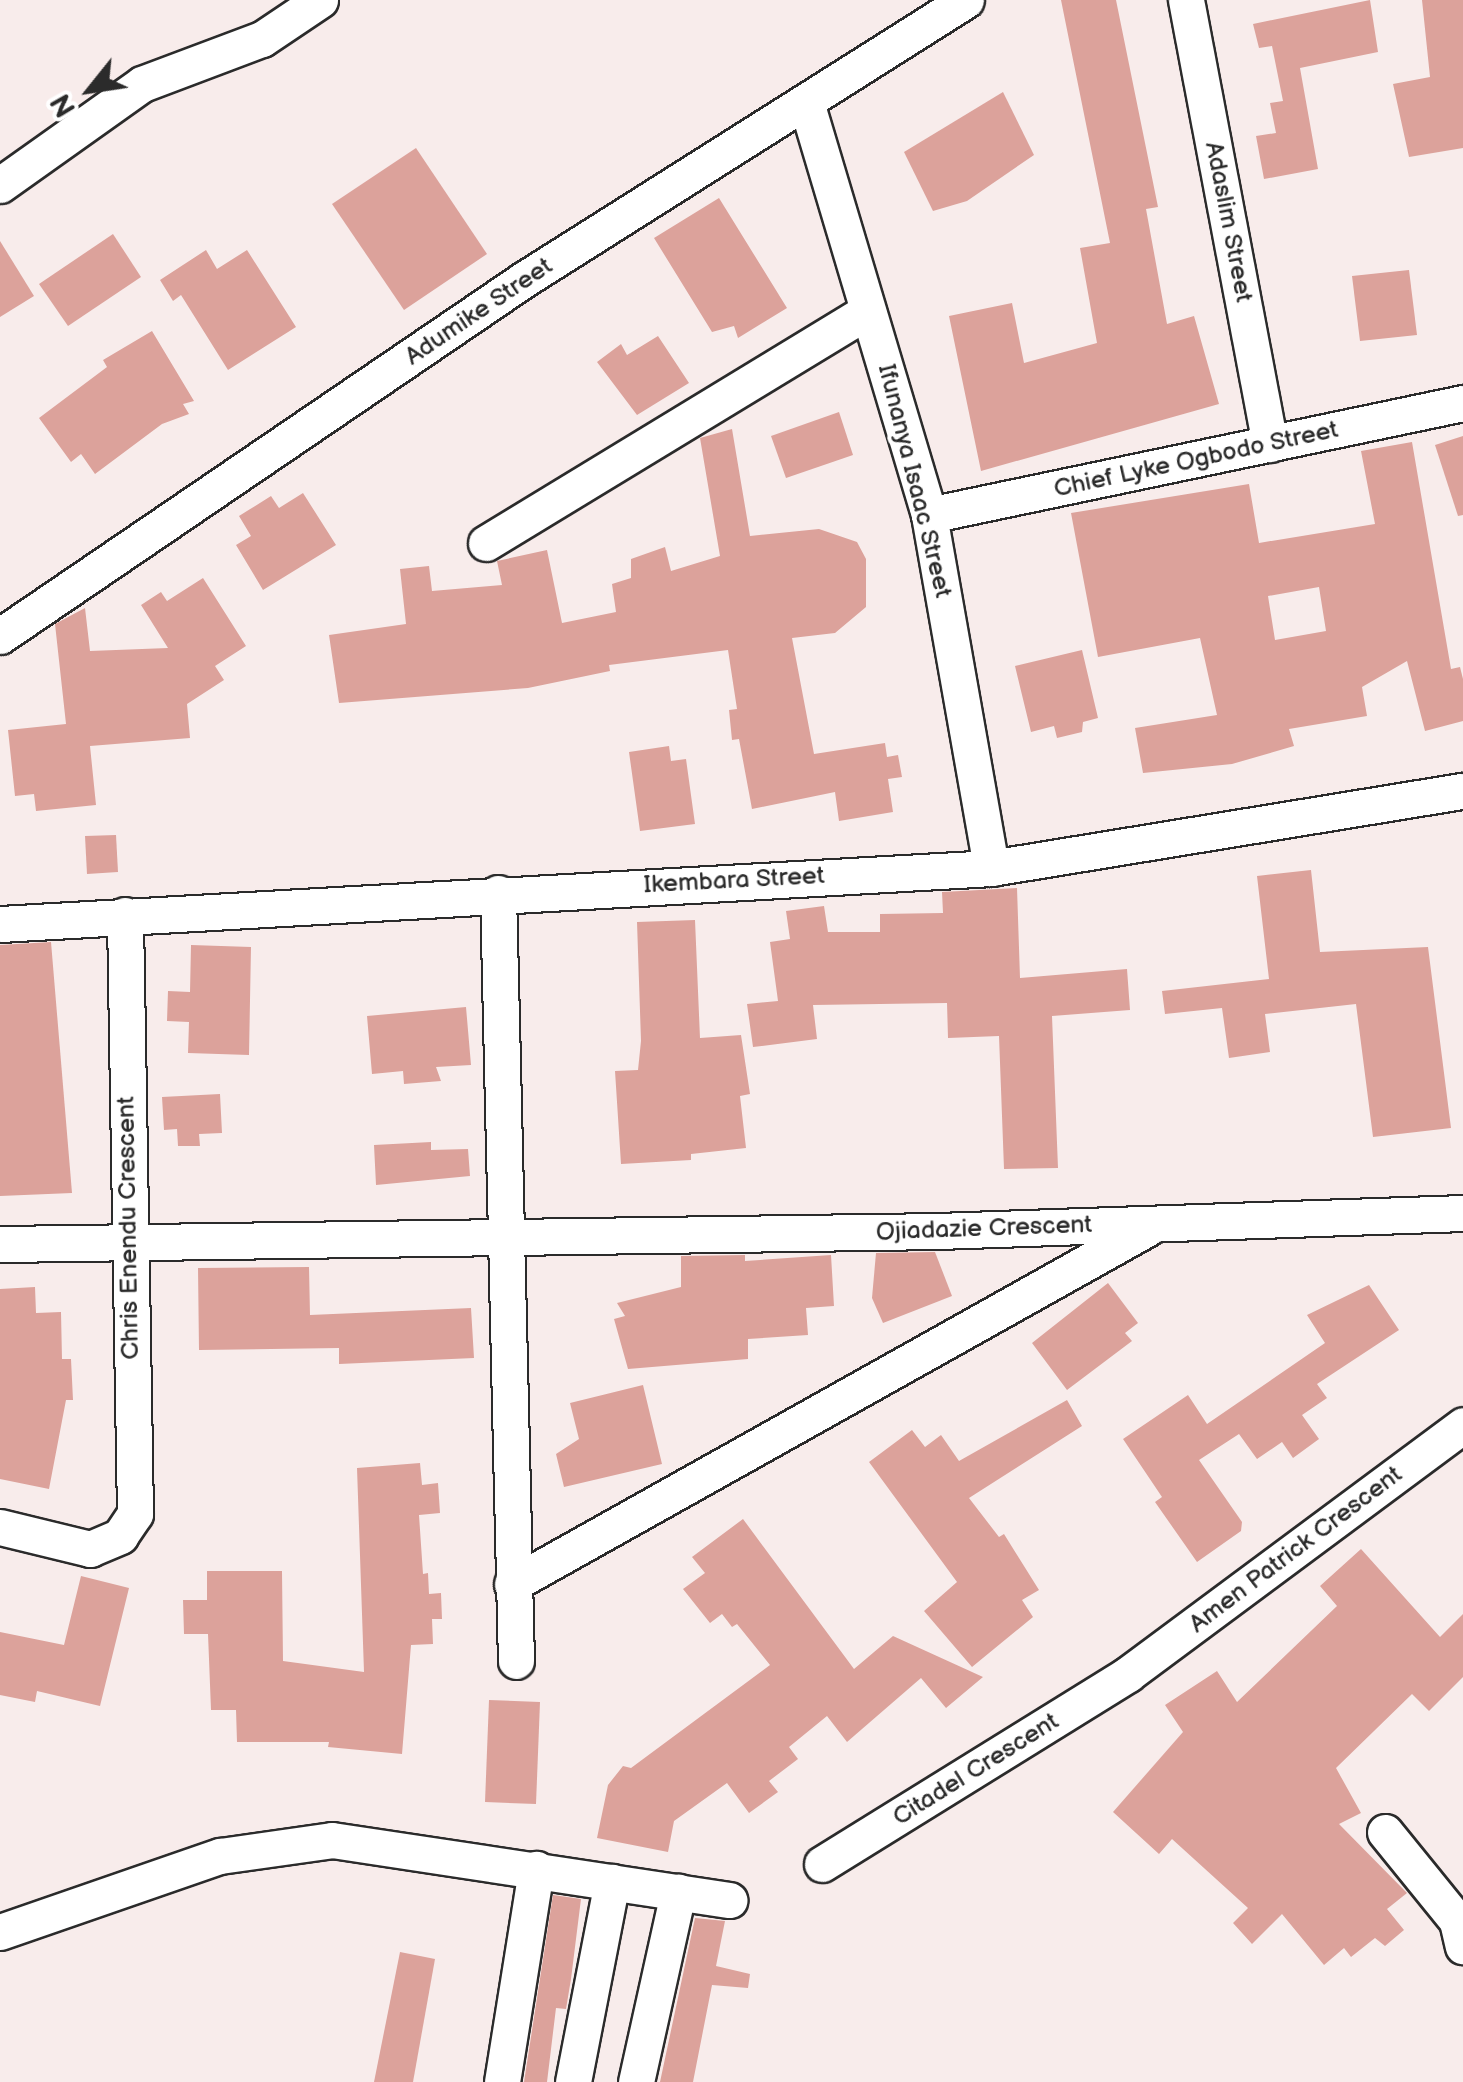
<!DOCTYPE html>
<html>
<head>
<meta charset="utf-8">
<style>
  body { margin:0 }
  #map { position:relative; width:1463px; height:2082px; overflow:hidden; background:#f8eceb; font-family:"Balsamiq Sans",sans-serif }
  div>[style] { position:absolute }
  .building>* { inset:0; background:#dca29b }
  .roads { filter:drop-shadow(2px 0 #2b2b2b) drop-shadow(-2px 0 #2b2b2b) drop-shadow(0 2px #2b2b2b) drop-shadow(0 -2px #2b2b2b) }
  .minor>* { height:35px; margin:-17.5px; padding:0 17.5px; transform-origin:17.5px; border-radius:17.5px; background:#fff }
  span { translate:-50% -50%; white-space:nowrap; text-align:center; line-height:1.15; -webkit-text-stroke:8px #fff; paint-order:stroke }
  .street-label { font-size:25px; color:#2b2b2b }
  .north { position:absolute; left:40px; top:40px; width:100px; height:100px; -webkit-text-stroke:8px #fff; paint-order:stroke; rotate:240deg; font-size:28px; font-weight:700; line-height:40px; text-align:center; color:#2b2b2b }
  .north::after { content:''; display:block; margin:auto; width:35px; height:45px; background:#2b2b2b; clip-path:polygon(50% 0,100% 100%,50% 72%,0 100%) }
</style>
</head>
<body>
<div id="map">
  <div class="building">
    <div style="clip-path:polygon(1061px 0,1116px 0,1158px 207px,1146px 209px,1167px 324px,1194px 316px,1219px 404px,981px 471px,949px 316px,1012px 303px,1024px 363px,1097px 343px,1080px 248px,1110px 243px)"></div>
    <div style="clip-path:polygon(1370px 0,1378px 52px,1300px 68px,1318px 169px,1264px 179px,1256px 136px,1276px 133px,1270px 103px,1283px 101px,1272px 46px,1259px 48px,1253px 24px)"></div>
    <div style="clip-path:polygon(1422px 0,1463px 0,1463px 148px,1409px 157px,1393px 84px,1430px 77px)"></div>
    <div style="clip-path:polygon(1003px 92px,1034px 155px,967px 201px,933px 211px,904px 152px)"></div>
    <div style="clip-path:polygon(416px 148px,487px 254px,404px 310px,332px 204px)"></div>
    <div style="clip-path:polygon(719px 198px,787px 308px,738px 338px,734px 326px,712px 332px,654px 238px)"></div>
    <div style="clip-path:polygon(113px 234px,141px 277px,68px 326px,39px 284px)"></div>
    <div style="clip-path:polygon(0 241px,34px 296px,0 317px)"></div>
    <div style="clip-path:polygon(206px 250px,217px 269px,247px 250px,296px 327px,228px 370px,181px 295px,173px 301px,160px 280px)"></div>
    <div style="clip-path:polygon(1409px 270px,1417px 335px,1360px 341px,1352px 276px)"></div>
    <div style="clip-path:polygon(152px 331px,194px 401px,183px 404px,189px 414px,162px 424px,95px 474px,81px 454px,71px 462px,39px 418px,107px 367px,103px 360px)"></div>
    <div style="clip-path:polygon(658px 336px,689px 383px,637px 415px,597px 362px,621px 344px,627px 355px)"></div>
    <div style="clip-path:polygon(839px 412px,853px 455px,786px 478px,771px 436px)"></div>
    <div style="clip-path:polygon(732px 429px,750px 536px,819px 529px,857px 542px,866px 559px,866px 607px,835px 633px,792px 638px,814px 754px,885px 743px,887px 757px,898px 755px,902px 777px,888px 779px,893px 812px,839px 821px,835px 792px,752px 809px,739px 739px,732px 740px,729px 710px,737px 709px,728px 650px,609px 665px,610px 671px,528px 688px,339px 703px,329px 635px,406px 624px,400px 569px,429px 566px,432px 591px,502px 585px,497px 561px,547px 550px,562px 623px,616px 612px,612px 584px,631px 578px,631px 559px,665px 547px,671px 571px,720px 556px,700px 438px)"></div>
    <div style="clip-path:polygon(1463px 436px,1463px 515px,1458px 516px,1435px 445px)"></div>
    <div style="clip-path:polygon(evenodd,1412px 442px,1451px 669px,1460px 667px,1463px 679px,1463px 721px,1425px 731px,1407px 661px,1362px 687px,1367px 716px,1289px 729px,1294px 746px,1232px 764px,1143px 773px,1135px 728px,1217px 715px,1200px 638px,1098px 657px,1071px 513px,1249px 484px,1259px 543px,1375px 524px,1361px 451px,1412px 442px,1319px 587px,1326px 631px,1275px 640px,1268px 596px,1319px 587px)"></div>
    <div style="clip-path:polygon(303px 493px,336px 545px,263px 590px,236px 545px,251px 536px,239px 516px,271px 496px,279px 508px)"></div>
    <div style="clip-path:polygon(203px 578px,246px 646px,215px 666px,224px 680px,187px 704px,190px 738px,90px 746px,96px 805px,36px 811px,34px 794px,15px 796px,8px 730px,66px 724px,55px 624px,85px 608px,90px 651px,168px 648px,141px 605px,161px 592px,167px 601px)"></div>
    <div style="clip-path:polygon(1082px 650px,1098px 718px,1083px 722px,1082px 732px,1057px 738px,1054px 726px,1031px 732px,1015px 666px)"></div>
    <div style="clip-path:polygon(669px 746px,671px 761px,686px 759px,695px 824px,640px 831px,629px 752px)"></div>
    <div style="clip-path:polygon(116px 835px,118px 872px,87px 874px,85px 836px)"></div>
    <div style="clip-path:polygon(1311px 870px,1320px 952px,1428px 947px,1451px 1128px,1373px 1137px,1356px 1004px,1265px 1014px,1270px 1052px,1229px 1058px,1222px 1008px,1165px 1014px,1162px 991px,1269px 979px,1257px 876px)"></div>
    <div style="clip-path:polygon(1017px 888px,1020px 978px,1127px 969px,1130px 1010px,1052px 1016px,1058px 1168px,1004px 1169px,999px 1036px,948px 1038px,947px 1003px,813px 1005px,817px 1039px,753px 1047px,747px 1004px,778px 1001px,770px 942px,790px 939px,786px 911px,824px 906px,828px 932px,880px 932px,880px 914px,943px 913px,942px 892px)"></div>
    <div style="clip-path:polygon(695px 920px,700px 1038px,741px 1035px,750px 1094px,740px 1096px,746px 1148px,691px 1154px,691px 1160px,621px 1164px,615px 1071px,638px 1070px,641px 1041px,637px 922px)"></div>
    <div style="clip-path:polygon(51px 942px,72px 1193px,0 1196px,0 945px)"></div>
    <div style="clip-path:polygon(191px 945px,251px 947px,249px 1055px,188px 1053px,189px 1022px,167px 1021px,168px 991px,190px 992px)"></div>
    <div style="clip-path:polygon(466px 1007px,471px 1065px,436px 1067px,441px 1081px,404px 1084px,403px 1071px,372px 1074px,367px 1016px)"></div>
    <div style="clip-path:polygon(220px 1094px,222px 1133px,199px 1134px,200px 1146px,178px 1146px,177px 1129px,164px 1130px,162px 1097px)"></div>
    <div style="clip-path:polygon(431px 1142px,431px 1150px,468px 1149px,470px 1176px,376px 1185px,374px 1145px)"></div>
    <div style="clip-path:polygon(935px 1252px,952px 1296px,883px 1323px,872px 1298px,876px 1253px)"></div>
    <div style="clip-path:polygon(745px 1255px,745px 1261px,831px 1255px,834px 1306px,806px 1308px,808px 1335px,748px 1339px,748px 1359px,628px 1369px,614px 1319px,625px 1316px,617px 1303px,681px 1287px,681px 1256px)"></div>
    <div style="clip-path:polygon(309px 1267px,310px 1315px,471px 1308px,474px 1358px,339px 1364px,339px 1348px,199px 1350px,198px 1268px)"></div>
    <div style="clip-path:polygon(1108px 1283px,1138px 1323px,1125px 1333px,1132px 1341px,1067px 1390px,1032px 1343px)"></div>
    <div style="clip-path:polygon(1369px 1285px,1399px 1330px,1317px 1384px,1327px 1398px,1302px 1415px,1319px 1439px,1293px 1458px,1282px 1442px,1257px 1459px,1239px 1434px,1199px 1460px,1242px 1522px,1241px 1531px,1197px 1562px,1155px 1502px,1162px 1497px,1123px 1439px,1188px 1395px,1207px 1424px,1325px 1343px,1307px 1315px)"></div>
    <div style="clip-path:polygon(35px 1287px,36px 1313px,61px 1312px,62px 1359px,71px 1359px,73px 1400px,66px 1400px,49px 1489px,0 1479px,0 1289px)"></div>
    <div style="clip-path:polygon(643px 1385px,662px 1464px,564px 1487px,556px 1454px,579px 1439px,570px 1403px)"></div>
    <div style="clip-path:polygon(1067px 1400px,1082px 1426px,969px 1498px,999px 1537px,1004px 1534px,1039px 1590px,1022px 1600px,1033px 1617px,972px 1667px,924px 1611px,957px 1582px,869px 1462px,912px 1430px,925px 1447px,941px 1435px,959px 1461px)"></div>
    <div style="clip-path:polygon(420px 1463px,422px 1485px,438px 1483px,440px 1513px,419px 1515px,423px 1574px,428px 1573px,429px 1594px,441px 1593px,442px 1619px,432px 1619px,433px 1644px,411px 1645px,402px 1754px,328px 1747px,329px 1742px,237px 1742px,236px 1710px,211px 1710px,208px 1634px,184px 1634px,183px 1600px,207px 1600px,207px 1571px,282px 1571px,283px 1661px,364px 1672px,357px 1468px)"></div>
    <div style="clip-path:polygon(743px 1519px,854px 1669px,893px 1636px,983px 1677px,946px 1708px,921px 1678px,847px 1742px,827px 1716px,789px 1747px,798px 1759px,769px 1781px,778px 1792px,749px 1813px,727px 1783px,674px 1821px,668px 1852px,597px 1838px,608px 1785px,623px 1766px,631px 1768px,770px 1665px,737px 1624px,732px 1627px,722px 1614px,710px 1623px,683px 1589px,705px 1573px,692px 1557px)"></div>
    <div style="clip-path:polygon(1361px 1549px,1440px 1637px,1463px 1614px,1463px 1677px,1429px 1711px,1412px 1694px,1336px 1768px,1361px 1813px,1339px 1824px,1407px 1893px,1387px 1909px,1404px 1930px,1385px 1946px,1375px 1938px,1351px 1957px,1344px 1948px,1324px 1965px,1282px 1914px,1252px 1944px,1233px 1923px,1248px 1908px,1172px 1839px,1159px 1854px,1113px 1812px,1183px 1732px,1165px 1705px,1217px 1671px,1237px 1702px,1337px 1606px,1320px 1586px)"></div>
    <div style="clip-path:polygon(81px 1576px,129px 1588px,100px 1706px,37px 1691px,35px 1702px,0 1695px,0 1632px,64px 1645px)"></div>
    <div style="clip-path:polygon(489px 1700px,540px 1702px,536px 1804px,485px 1802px)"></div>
    <div style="clip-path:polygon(553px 1895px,581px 1899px,571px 1979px,566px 2009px,556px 2008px,547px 2082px,524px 2082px)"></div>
    <div style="clip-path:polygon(695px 1918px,725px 1921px,716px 1966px,750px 1974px,748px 1988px,712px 1985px,693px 2082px,660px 2082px)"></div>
    <div style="clip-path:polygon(400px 1952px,435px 1959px,413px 2082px,374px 2082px)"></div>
  </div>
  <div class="roads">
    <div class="minor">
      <div style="left:1186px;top:0;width:452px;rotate:79.3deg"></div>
      <div style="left:806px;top:102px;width:431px;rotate:73.4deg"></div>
      <div style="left:929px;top:515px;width:358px;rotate:80deg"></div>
      <div style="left:0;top:185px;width:174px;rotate:-35.4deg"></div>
      <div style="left:142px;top:84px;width:128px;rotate:-20.6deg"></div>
      <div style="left:262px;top:39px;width:70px;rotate:-33.9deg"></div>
      <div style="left:929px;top:515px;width:546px;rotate:-11.85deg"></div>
      <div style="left:486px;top:543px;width:446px;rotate:-31.3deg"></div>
      <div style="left:0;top:636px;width:633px;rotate:-34.24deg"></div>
      <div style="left:523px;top:280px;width:524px;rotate:-32.3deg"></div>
      <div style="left:498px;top:893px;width:768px;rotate:88.66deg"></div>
      <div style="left:0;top:924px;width:993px;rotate:-3.23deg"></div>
      <div style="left:991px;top:868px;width:478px;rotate:-9.3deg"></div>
      <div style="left:0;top:1244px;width:938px;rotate:-0.79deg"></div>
      <div style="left:938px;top:1231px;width:525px;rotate:-1.96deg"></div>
      <div style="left:0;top:1527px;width:93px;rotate:13.7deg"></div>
      <div style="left:90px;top:1549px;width:33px;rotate:-23deg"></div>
      <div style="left:120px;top:1536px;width:27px;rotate:-56deg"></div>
      <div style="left:135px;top:1514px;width:599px;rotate:-90.96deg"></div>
      <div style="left:512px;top:1584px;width:729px;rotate:-29.24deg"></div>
      <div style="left:1385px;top:1832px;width:114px;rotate:51deg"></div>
      <div style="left:1457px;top:1921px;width:26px;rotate:77deg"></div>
      <div style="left:822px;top:1864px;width:360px;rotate:-31.8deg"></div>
      <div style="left:1128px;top:1674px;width:417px;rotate:-36.6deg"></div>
      <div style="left:0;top:1932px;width:233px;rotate:-19.1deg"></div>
      <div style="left:220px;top:1856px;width:113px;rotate:-8.1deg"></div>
      <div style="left:332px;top:1840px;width:402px;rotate:8.6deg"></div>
      <div style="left:502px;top:2082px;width:216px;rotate:-80.9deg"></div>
      <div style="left:573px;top:2082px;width:204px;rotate:-79deg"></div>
      <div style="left:636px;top:2082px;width:195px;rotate:-77.5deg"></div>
    </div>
  </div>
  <div class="street-label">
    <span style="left:1228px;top:222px;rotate:79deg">Adaslim Street</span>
    <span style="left:479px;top:312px;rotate:-34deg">Adumike Street</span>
    <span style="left:1196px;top:460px;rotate:-12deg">Chief Lyke Ogbodo Street</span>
    <span style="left:914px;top:481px;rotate:76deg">Ifunanya Isaac Street</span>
    <span style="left:734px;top:881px;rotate:-3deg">Ikembara Street</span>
    <span style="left:129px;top:1228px;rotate:-91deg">Chris Enendu Crescent</span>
    <span style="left:984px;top:1229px;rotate:-2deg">Ojiadazie Crescent</span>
    <span style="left:1296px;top:1550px;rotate:-37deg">Amen Patrick Crescent</span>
    <span style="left:976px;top:1770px;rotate:-32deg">Citadel Crescent</span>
  </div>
  <div class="north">N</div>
</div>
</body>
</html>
